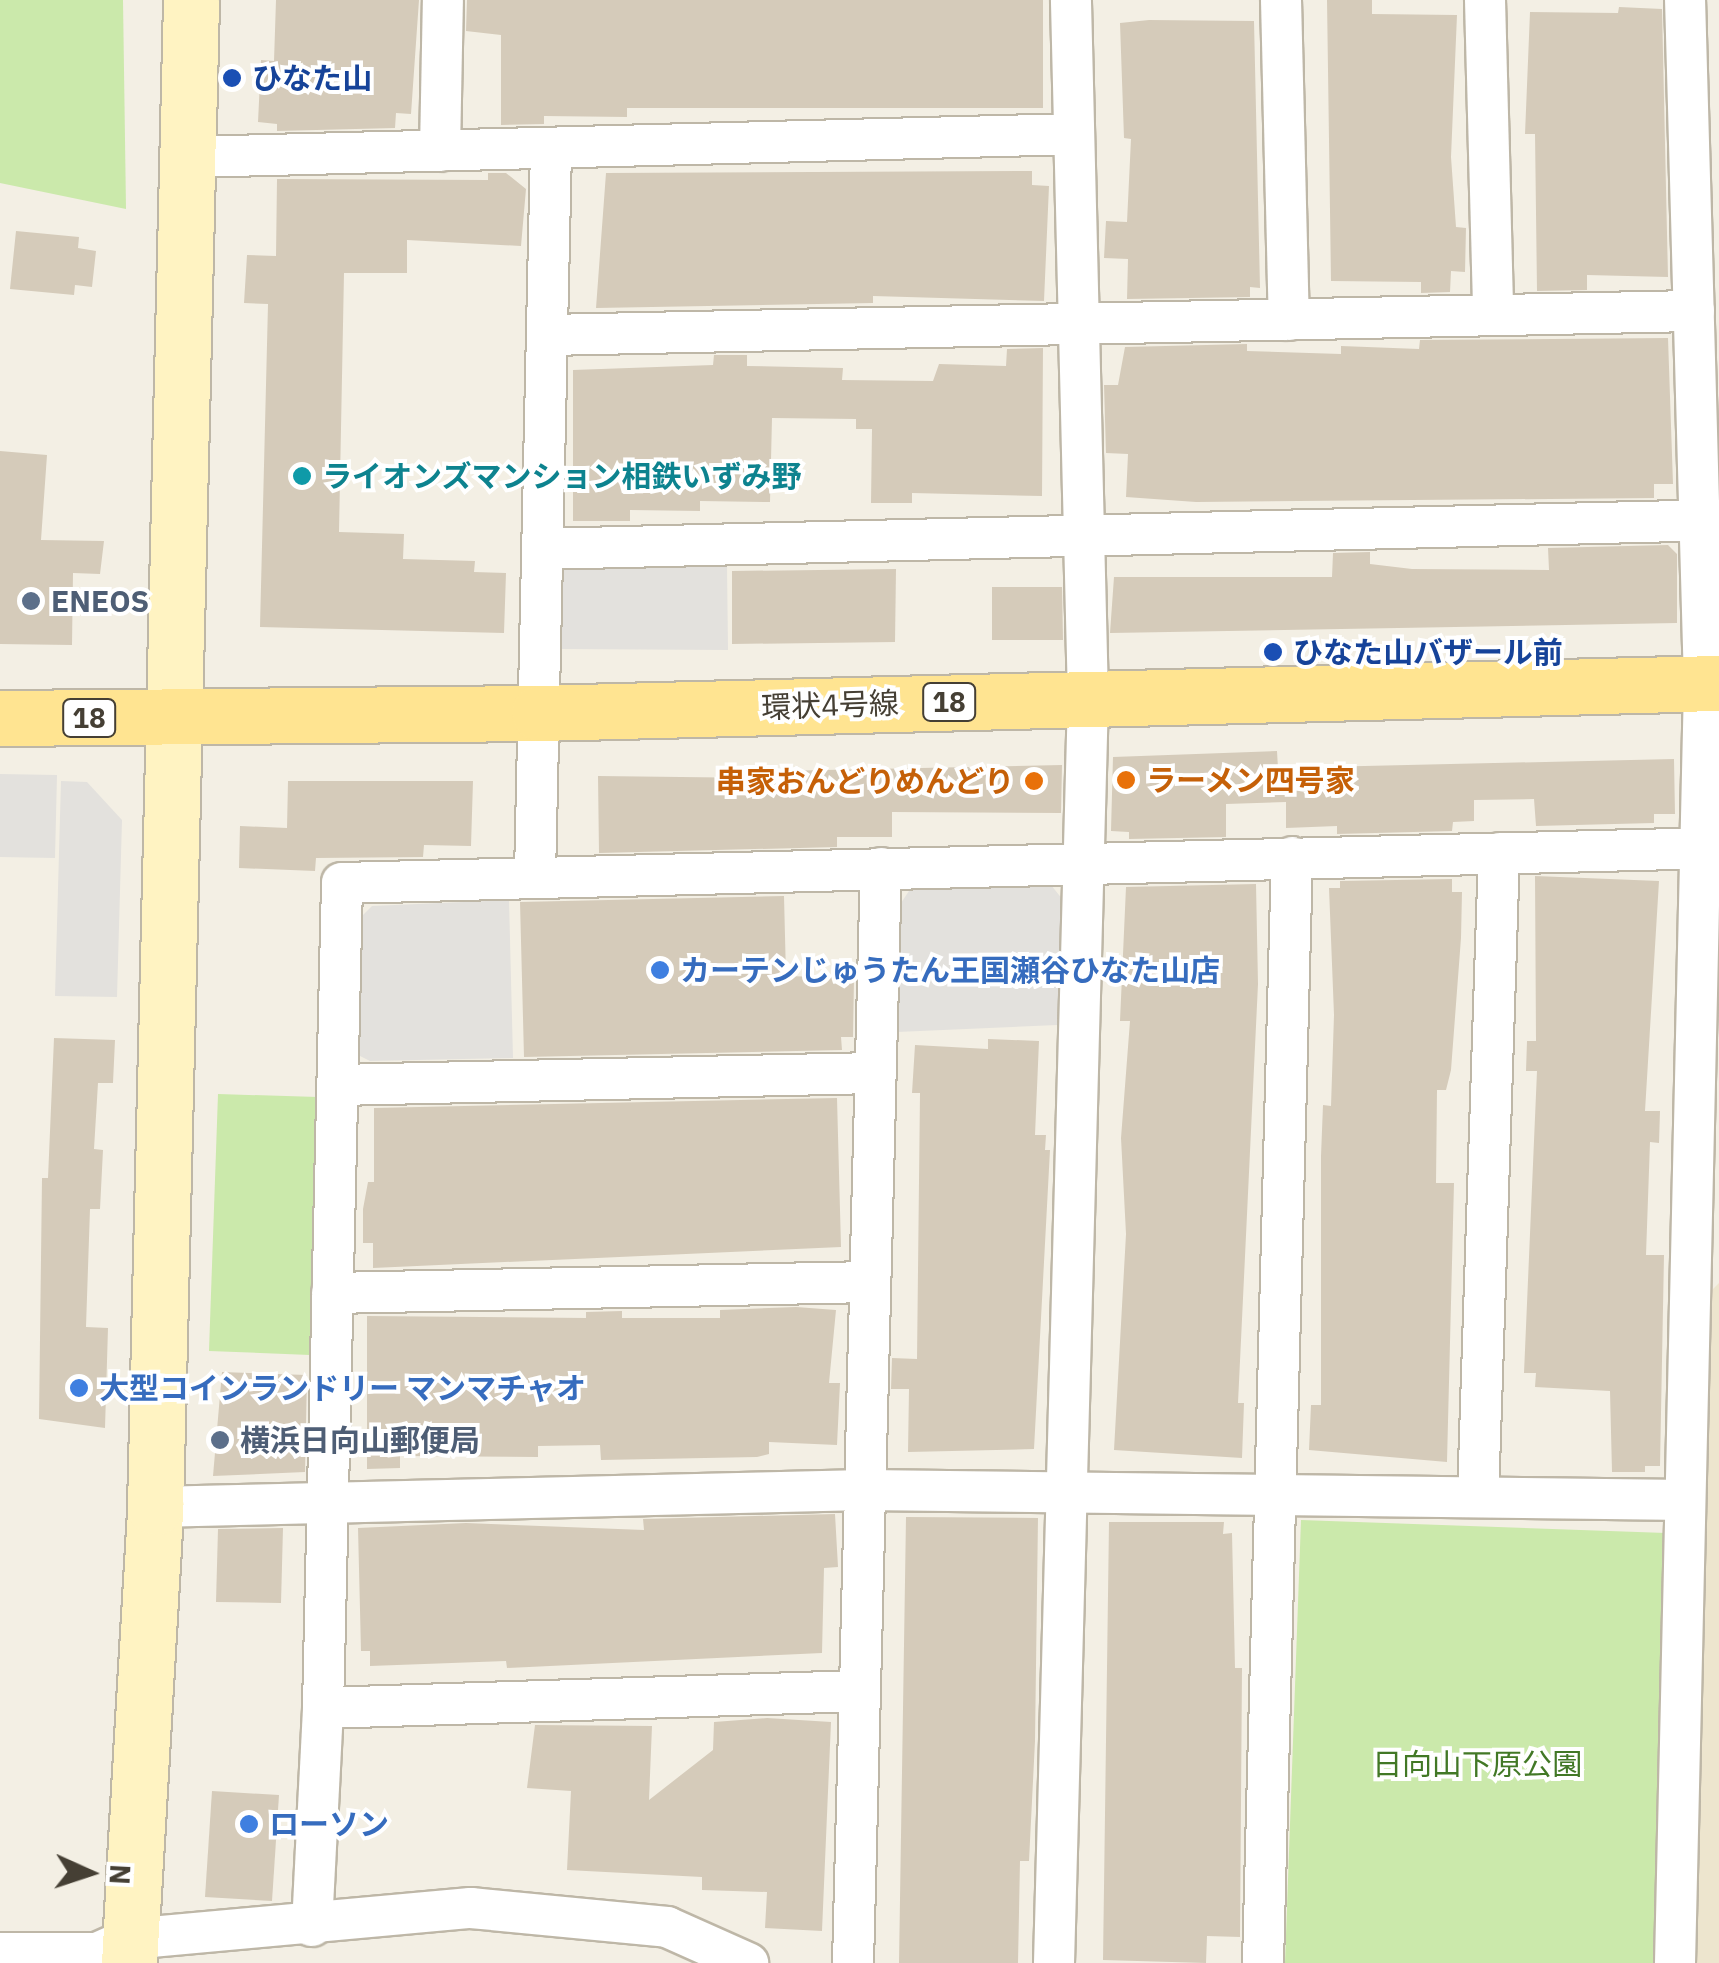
<!DOCTYPE html>
<html>
<head>
<meta charset="utf-8">
<style>
  body { margin:0 }
  #map { position:relative; width:1719px; height:1963px; overflow:hidden; background:#f3efe4; font-family:"IBM Plex Sans","Noto Sans JP",sans-serif }
  div>[style] { position:absolute }
  .education>* { inset:0; background:#ede5ce }
  .green>* { inset:0; background:#cbe9ab }
  .parking>* { inset:0; background:#e3e1dd }
  .building>* { inset:0; background:#d5cbba }
  .roads { filter:drop-shadow(2px 0 #beb7a7) drop-shadow(-2px 0 #beb7a7) drop-shadow(0 2px #beb7a7) drop-shadow(0 -2px #beb7a7) }
  .street>* { height:40px; margin:-20px; padding:0 20px; transform-origin:20px; border-radius:20px; background:#fff }
  .secondary>* { height:55px; margin:-27.5px; padding:0 27.5px; transform-origin:27.5px; border-radius:27.5px; background:#fff3c2 }
  .primary>* { height:55px; margin:-27.5px; padding:0 27.5px; transform-origin:27.5px; border-radius:27.5px; background:#ffe491 }
  .dots>* { width:28px; height:28px; translate:-50% -50%; box-sizing:border-box; border:5px solid #fff; border-radius:50% }
  span { translate:-50% -50%; white-space:nowrap; text-align:center; line-height:1.15; -webkit-text-stroke:8px #fff; paint-order:stroke }
  .shield-label span { padding:2px 8px; background:#fff; border:2px solid; border-radius:8px; -webkit-text-stroke-width:0 }
  .shield-label { font-size:28px; color:#453f34; font-weight:700 }
  .transit-label { font-size:30px; color:#164399; font-weight:700 }
  .left { translate:0 -50%; text-align:left }
  .culture-label { font-size:30px; color:#0d838f; font-weight:700 }
  .service-label { font-size:30px; color:#4e5e75; font-weight:700 }
  .street-label { font-size:30px; color:#453f34 }
  .food-label { font-size:30px; color:#c56008; font-weight:700 }
  .right { translate:-100% -50%; text-align:right }
  .shop-label { font-size:30px; color:#366cbe; font-weight:700 }
  .park-label { font-size:30px; color:#427826 }
  .north { position:absolute; left:40px; top:1823px; width:100px; height:100px; -webkit-text-stroke:8px #fff; paint-order:stroke; rotate:93deg; font-size:28px; font-weight:700; line-height:40px; text-align:center; color:#453f34 }
  .north::after { content:''; display:block; margin:auto; width:35px; height:45px; background:#453f34; clip-path:polygon(50% 0,100% 100%,50% 72%,0 100%) }
</style>
</head>
<body>
<div id="map">
  <div class="education">
    <div style="clip-path:polygon(1719px 1283px,1719px 1963px,1694px 1963px,1709px 1293px)"></div>
  </div>
  <div class="green">
    <div style="clip-path:polygon(0 0,123px 0,126px 209px,0 183px)"></div>
    <div style="clip-path:polygon(218px 1094px,318px 1097px,310px 1355px,209px 1351px)"></div>
    <div style="clip-path:polygon(1301px 1520px,1666px 1533px,1659px 1963px,1285px 1963px)"></div>
  </div>
  <div class="parking">
    <div style="clip-path:polygon(561px 565px,727px 565px,728px 650px,560px 649px)"></div>
    <div style="clip-path:polygon(0 774px,57px 775px,55px 858px,0 857px)"></div>
    <div style="clip-path:polygon(61px 781px,87px 782px,122px 820px,117px 997px,55px 996px)"></div>
    <div style="clip-path:polygon(1051px 885px,1063px 900px,1057px 1025px,897px 1032px,899px 906px,911px 888px)"></div>
    <div style="clip-path:polygon(509px 900px,513px 1058px,370px 1061px,354px 1053px,360px 918px,372px 906px)"></div>
  </div>
  <div class="building">
    <div style="clip-path:polygon(276px 0,419px 0,411px 114px,396px 113px,395px 128px,277px 131px,277px 124px,258px 122px,261px 60px,274px 61px)"></div>
    <div style="clip-path:polygon(467px 0,1043px 0,1043px 108px,627px 108px,627px 117px,544px 116px,544px 124px,501px 125px,501px 35px,466px 31px)"></div>
    <div style="clip-path:polygon(1327px 0,1372px 0,1372px 14px,1457px 15px,1451px 157px,1456px 227px,1466px 228px,1465px 272px,1451px 271px,1450px 292px,1421px 293px,1421px 282px,1331px 281px)"></div>
    <div style="clip-path:polygon(1619px 7px,1662px 9px,1668px 277px,1587px 275px,1587px 290px,1537px 291px,1535px 134px,1525px 134px,1530px 12px,1618px 13px)"></div>
    <div style="clip-path:polygon(1149px 20px,1254px 21px,1260px 288px,1250px 287px,1250px 297px,1127px 299px,1128px 259px,1104px 258px,1106px 221px,1127px 222px,1131px 139px,1124px 138px,1120px 23px)"></div>
    <div style="clip-path:polygon(1032px 171px,1032px 185px,1049px 186px,1044px 301px,873px 296px,873px 303px,596px 308px,606px 173px)"></div>
    <div style="clip-path:polygon(488px 173px,506px 173px,526px 189px,521px 246px,407px 240px,407px 273px,344px 273px,339px 532px,404px 534px,403px 559px,475px 561px,474px 572px,506px 573px,504px 633px,260px 627px,268px 304px,244px 303px,247px 255px,276px 256px,277px 179px,488px 180px)"></div>
    <div style="clip-path:polygon(16px 231px,79px 237px,78px 248px,96px 251px,92px 287px,75px 285px,74px 295px,10px 289px)"></div>
    <div style="clip-path:polygon(1668px 338px,1673px 484px,1654px 484px,1654px 498px,1196px 502px,1126px 497px,1128px 454px,1106px 453px,1104px 385px,1118px 385px,1125px 347px,1247px 344px,1247px 351px,1341px 354px,1341px 346px,1419px 349px,1420px 340px)"></div>
    <div style="clip-path:polygon(1043px 348px,1042px 496px,912px 493px,912px 503px,871px 503px,872px 429px,856px 429px,856px 419px,772px 418px,770px 502px,700px 501px,700px 511px,630px 510px,630px 521px,573px 521px,573px 370px,713px 365px,714px 355px,747px 355px,747px 366px,843px 368px,842px 380px,933px 381px,939px 364px,1006px 366px,1007px 349px)"></div>
    <div style="clip-path:polygon(0 451px,47px 455px,41px 540px,104px 541px,100px 574px,73px 573px,72px 645px,0 644px)"></div>
    <div style="clip-path:polygon(1668px 545px,1677px 554px,1677px 623px,1110px 633px,1114px 577px,1332px 577px,1333px 553px,1370px 552px,1370px 564px,1412px 569px,1549px 570px,1548px 548px)"></div>
    <div style="clip-path:polygon(896px 569px,895px 642px,732px 644px,732px 571px)"></div>
    <div style="clip-path:polygon(992px 587px,1062px 587px,1063px 640px,992px 640px)"></div>
    <div style="clip-path:polygon(1277px 751px,1278px 768px,1674px 759px,1675px 814px,1654px 814px,1654px 823px,1536px 826px,1534px 799px,1474px 800px,1474px 821px,1453px 822px,1452px 831px,1337px 834px,1337px 826px,1286px 828px,1286px 802px,1226px 804px,1226px 837px,1129px 839px,1129px 832px,1111px 831px,1113px 757px)"></div>
    <div style="clip-path:polygon(1062px 765px,1061px 813px,892px 812px,892px 837px,837px 837px,837px 847px,599px 853px,598px 776px,775px 778px,776px 771px)"></div>
    <div style="clip-path:polygon(288px 781px,473px 781px,471px 846px,424px 845px,423px 857px,316px 858px,315px 871px,239px 868px,240px 826px,287px 828px)"></div>
    <div style="clip-path:polygon(1535px 876px,1659px 881px,1645px 1111px,1660px 1111px,1659px 1143px,1650px 1142px,1646px 1255px,1664px 1255px,1660px 1466px,1645px 1466px,1645px 1472px,1612px 1472px,1610px 1391px,1535px 1387px,1536px 1373px,1524px 1373px,1537px 1071px,1526px 1071px,1527px 1041px,1536px 1041px)"></div>
    <div style="clip-path:polygon(1452px 879px,1452px 892px,1462px 892px,1461px 938px,1451px 1070px,1446px 1090px,1437px 1090px,1436px 1183px,1454px 1183px,1447px 1462px,1309px 1450px,1311px 1405px,1321px 1405px,1321px 1156px,1323px 1105px,1331px 1106px,1334px 1015px,1329px 888px,1340px 888px,1340px 881px)"></div>
    <div style="clip-path:polygon(1256px 884px,1258px 984px,1238px 1403px,1244px 1403px,1242px 1458px,1114px 1450px,1126px 1234px,1121px 1138px,1130px 1021px,1120px 1021px,1126px 887px)"></div>
    <div style="clip-path:polygon(784px 896px,786px 976px,854px 978px,853px 1037px,841px 1037px,842px 1050px,524px 1057px,520px 902px)"></div>
    <div style="clip-path:polygon(54px 1038px,115px 1040px,113px 1083px,98px 1083px,94px 1149px,103px 1150px,100px 1209px,90px 1209px,86px 1327px,108px 1328px,105px 1428px,39px 1419px,42px 1178px,48px 1178px)"></div>
    <div style="clip-path:polygon(988px 1039px,1039px 1041px,1035px 1135px,1046px 1135px,1045px 1150px,1050px 1150px,1034px 1449px,908px 1452px,909px 1389px,891px 1389px,892px 1358px,917px 1359px,920px 1093px,912px 1093px,915px 1045px,988px 1049px)"></div>
    <div style="clip-path:polygon(837px 1098px,841px 1247px,373px 1268px,373px 1243px,363px 1243px,363px 1209px,368px 1182px,374px 1182px,374px 1108px)"></div>
    <div style="clip-path:polygon(796px 1307px,836px 1310px,829px 1383px,840px 1383px,837px 1445px,769px 1442px,769px 1454px,757px 1457px,601px 1460px,600px 1445px,538px 1446px,538px 1457px,400px 1456px,400px 1468px,367px 1469px,367px 1316px,586px 1318px,586px 1312px,622px 1311px,622px 1318px,720px 1318px,720px 1310px)"></div>
    <div style="clip-path:polygon(222px 1372px,307px 1375px,305px 1472px,213px 1476px)"></div>
    <div style="clip-path:polygon(835px 1514px,838px 1567px,824px 1568px,822px 1653px,507px 1668px,506px 1661px,370px 1666px,370px 1651px,361px 1651px,358px 1528px,466px 1523px,644px 1530px,643px 1519px)"></div>
    <div style="clip-path:polygon(906px 1517px,1038px 1518px,1035px 1741px,1029px 1861px,1020px 1861px,1018px 1963px,899px 1963px)"></div>
    <div style="clip-path:polygon(1109px 1522px,1224px 1522px,1223px 1534px,1232px 1533px,1235px 1668px,1242px 1668px,1240px 1937px,1207px 1936px,1206px 1963px,1103px 1960px)"></div>
    <div style="clip-path:polygon(283px 1528px,281px 1603px,216px 1602px,218px 1529px)"></div>
    <div style="clip-path:polygon(767px 1718px,831px 1722px,822px 1931px,765px 1928px,767px 1892px,702px 1890px,702px 1877px,567px 1870px,571px 1791px,527px 1788px,535px 1725px,652px 1726px,649px 1800px,713px 1750px,714px 1722px)"></div>
    <div style="clip-path:polygon(212px 1791px,279px 1795px,272px 1901px,205px 1897px)"></div>
  </div>
  <div class="roads">
    <div class="street">
      <div style="left:1281px;top:0;width:320px;rotate:88.6deg"></div>
      <div style="left:1485px;top:0;width:315px;rotate:88.5deg"></div>
      <div style="left:440px;top:151px;width:151px;rotate:-88.9deg"></div>
      <div style="left:192px;top:157px;width:882px;rotate:-1.49deg"></div>
      <div style="left:547px;top:335px;width:1147px;rotate:-1.2deg"></div>
      <div style="left:542px;top:549px;width:1177px;rotate:-1.41deg"></div>
      <div style="left:535px;top:876px;width:728px;rotate:-88.74deg"></div>
      <div style="left:338px;top:1085px;width:538px;rotate:-1.28deg"></div>
      <div style="left:332px;top:1293px;width:538px;rotate:-1.17deg"></div>
      <div style="left:1478px;top:1497px;width:644px;rotate:-88.13deg"></div>
      <div style="left:155px;top:1507px;width:710px;rotate:-1.37deg"></div>
      <div style="left:865px;top:1490px;width:820px;rotate:0.7deg"></div>
      <div style="left:323px;top:1708px;width:537px;rotate:-1.81deg"></div>
      <div style="left:312px;top:1926px;width:218px;rotate:-87.1deg"></div>
      <div style="left:323px;top:1708px;width:825px;rotate:-88.68deg"></div>
      <div style="left:342px;top:883px;width:1377px;rotate:-1.46deg"></div>
      <div style="left:0;top:1953px;width:97px"></div>
      <div style="left:97px;top:1953px;width:35px;rotate:-24deg"></div>
      <div style="left:129px;top:1939px;width:343px;rotate:-5.2deg"></div>
      <div style="left:471px;top:1908px;width:197px;rotate:5.5deg"></div>
      <div style="left:667px;top:1927px;width:89px;rotate:24deg"></div>
      <div style="left:853px;top:1963px;width:1095px;rotate:-88.54deg"></div>
      <div style="left:1054px;top:1963px;width:1265px;rotate:-88.46deg"></div>
      <div style="left:1088px;top:698px;width:698px;rotate:-91.4deg"></div>
      <div style="left:1263px;top:1963px;width:1106px;rotate:-88.5deg"></div>
      <div style="left:1675px;top:1963px;width:1280px;rotate:-88.7deg"></div>
      <div style="left:1704px;top:683px;width:683px;rotate:-91.59deg"></div>
    </div>
    <div class="secondary">
      <div style="left:129px;top:1963px;width:457px;rotate:-86.7deg"></div>
      <div style="left:155px;top:1507px;width:1507px;rotate:-88.63deg"></div>
    </div>
    <div class="primary">
      <div style="left:0;top:718px;width:539px;rotate:-0.53deg"></div>
      <div style="left:539px;top:713px;width:1180px;rotate:-1.46deg"></div>
    </div>
  </div>
  <div class="dots">
    <div style="left:232px;top:78px;background:#1a4fb4"></div>
    <div style="left:302px;top:476px;background:#0f9aa8"></div>
    <div style="left:31px;top:601px;background:#5c6f8a"></div>
    <div style="left:1273px;top:652px;background:#1a4fb4"></div>
    <div style="left:1126px;top:780px;background:#e8710a"></div>
    <div style="left:1034px;top:781px;background:#e8710a"></div>
    <div style="left:660px;top:970px;background:#3f7fe0"></div>
    <div style="left:79px;top:1388px;background:#3f7fe0"></div>
    <div style="left:220px;top:1440px;background:#5c6f8a"></div>
    <div style="left:249px;top:1824px;background:#3f7fe0"></div>
  </div>
  <div class="shield-label">
    <span style="left:949px;top:702px">18</span>
    <span style="left:89px;top:718px">18</span>
  </div>
  <div class="transit-label">
    <span class="left" style="left:252px;top:78px">ひなた山</span>
    <span class="left" style="left:1293px;top:652px">ひなた山バザール前</span>
  </div>
  <div class="culture-label">
    <span class="left" style="left:322px;top:476px">ライオンズマンション相鉄いずみ野</span>
  </div>
  <div class="service-label">
    <span class="left" style="left:51px;top:601px">ENEOS</span>
    <span class="left" style="left:240px;top:1440px">横浜日向山郵便局</span>
  </div>
  <div class="street-label">
    <span style="left:830px;top:705px;rotate:-2deg">環状4号線</span>
  </div>
  <div class="food-label">
    <span class="left" style="left:1146px;top:780px">ラーメン四号家</span>
    <span class="right" style="left:1014px;top:781px">串家おんどりめんどり</span>
  </div>
  <div class="shop-label">
    <span class="left" style="left:680px;top:970px">カーテンじゅうたん王国瀬谷ひなた山店</span>
    <span class="left" style="left:99px;top:1388px">大型コインランドリー マンマチャオ</span>
    <span class="left" style="left:269px;top:1824px">ローソン</span>
  </div>
  <div class="park-label">
    <span style="left:1477px;top:1764px">日向山下原公園</span>
  </div>
  <div class="north">N</div>
</div>
</body>
</html>
